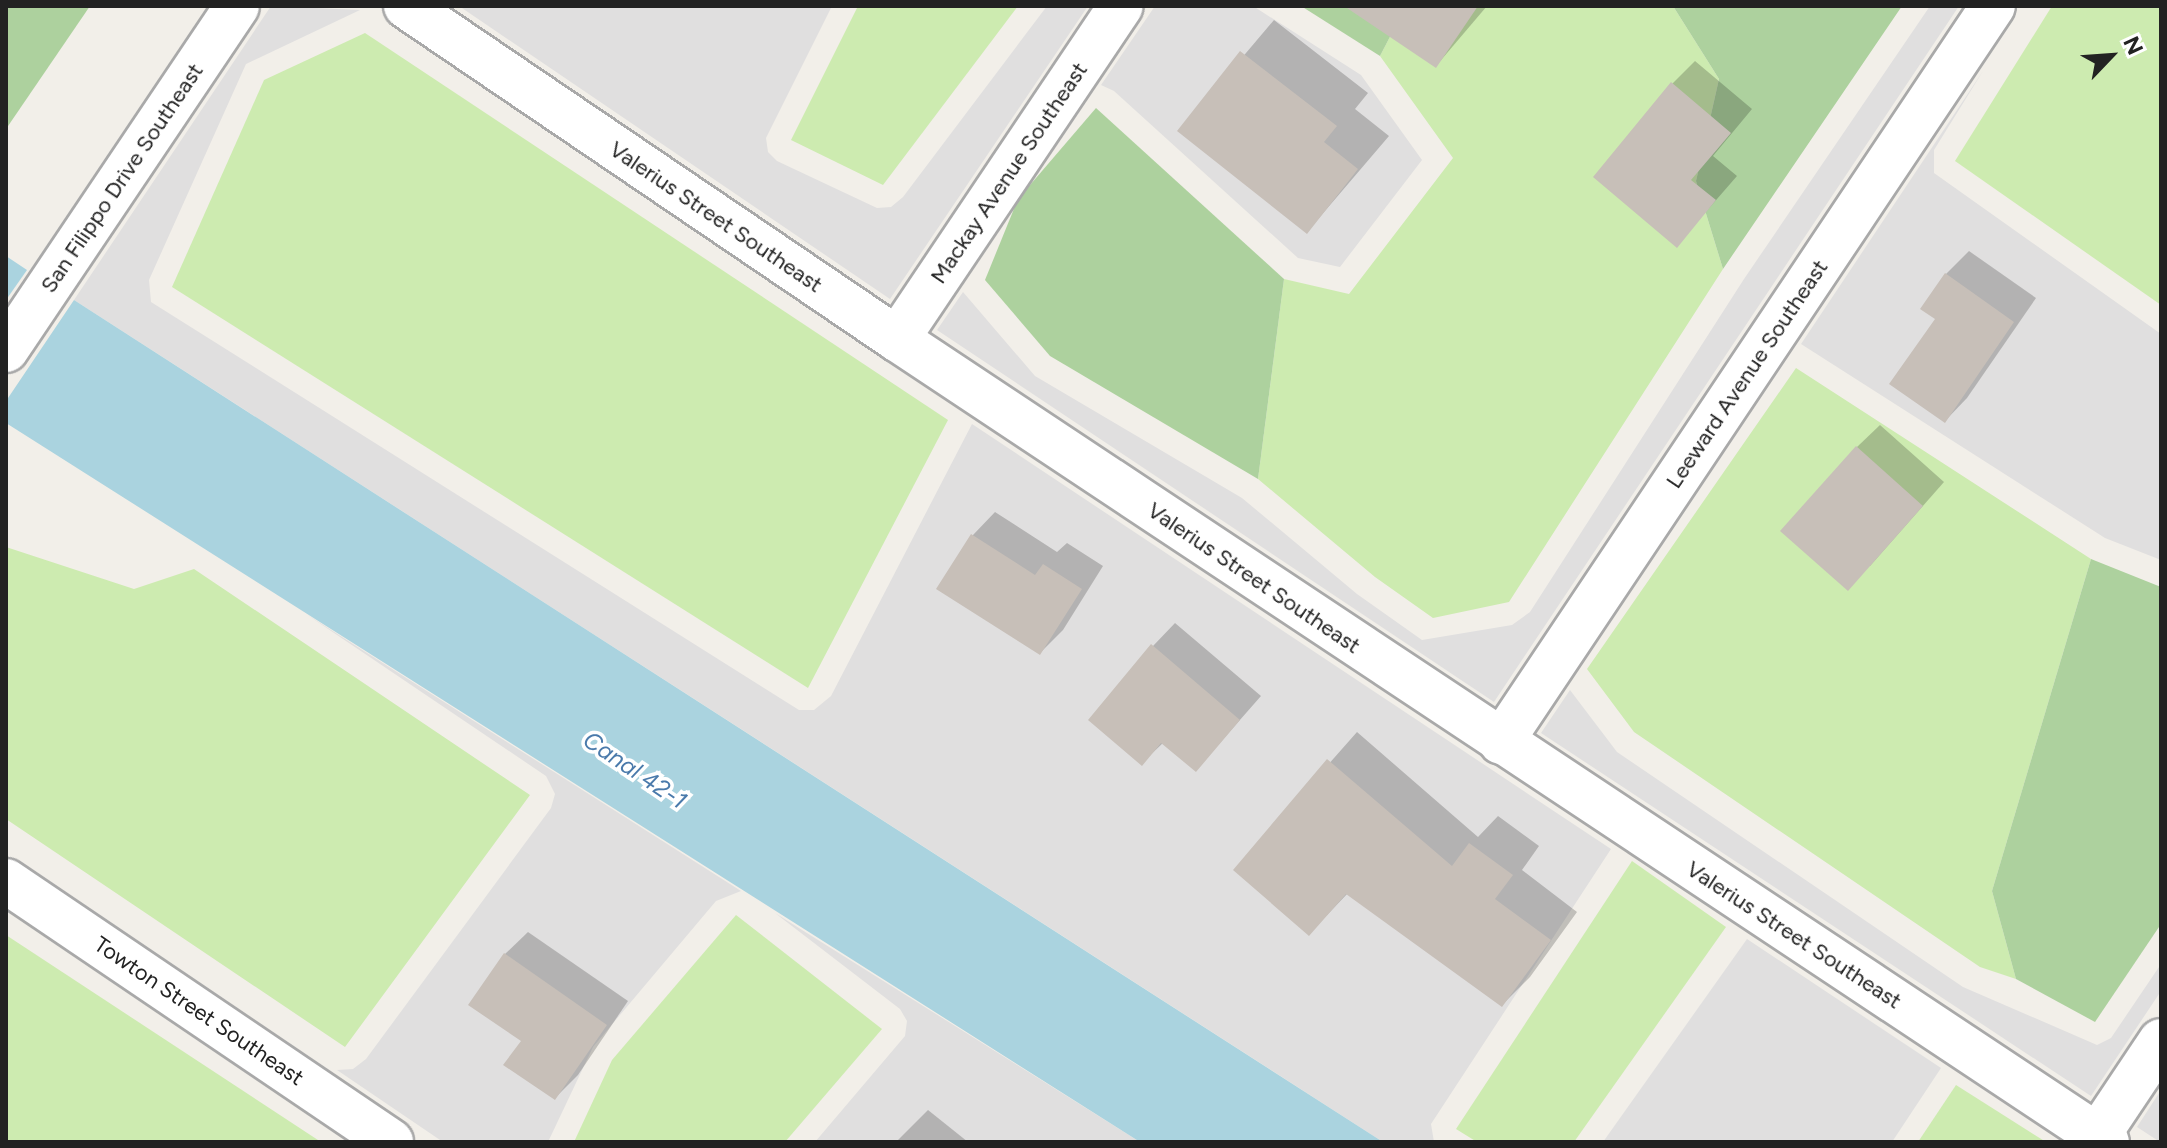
<!DOCTYPE html>
<html>
<head>
<meta charset="utf-8">
<style>
  body { margin:0 }
  #map { position:relative; width:2167px; height:1148px; overflow:hidden; background:#f2efe9; font-family:Figtree,sans-serif }
  div>[style] { position:absolute }
  .residential>* { inset:0; background:#e0dfdf }
  .grass>* { inset:0; background:#cdebb0 }
  .forest>* { inset:0; background:#add19e }
  .water>* { inset:0; background:#aad3df }
  .shadow>* { inset:0; background:#0003 }
  .building>* { inset:0; background:#c7bfb8 }
  .roads { filter:drop-shadow(2px 0 #a9a9a9) drop-shadow(-2px 0 #a9a9a9) drop-shadow(0 2px #a9a9a9) drop-shadow(0 -2px #a9a9a9) }
  .minor>* { height:44px; margin:-22px; padding:0 22px; transform-origin:22px; border-radius:22px; background:#fff }
  span { translate:-50% -50%; white-space:nowrap; text-align:center; line-height:1.15; -webkit-text-stroke:7px #fff; paint-order:stroke }
  .street-label { font-size:22px; color:#222 }
  .water-label { font-size:24px; color:#4a7aab; font-style:italic }
  .frame { position:absolute; inset:0; border:8px solid #222; pointer-events:none }
  .north { position:absolute; left:2071px; top:16px; width:80px; height:80px; -webkit-text-stroke:6px #fff; paint-order:stroke; rotate:65deg; font-size:22px; font-weight:700; line-height:32px; text-align:center; color:#222 }
  .north::after { content:''; display:block; margin:auto; width:28px; height:36px; background:#222; clip-path:polygon(50% 0,100% 100%,50% 72%,0 100%) }
</style>
</head>
<body>
<div id="map">
  <div class="residential">
    <div style="clip-path:polygon(271px 6px,360px 10px,246px 64px,149px 280px,151px 302px,799px 710px,814px 710px,831px 696px,972px 424px,1611px 849px,1431px 1124px,1434px 1142px,1383px 1142px,74px 300px)"></div>
    <div style="clip-path:polygon(459px 6px,832px 6px,766px 138px,768px 152px,777px 161px,877px 208px,891px 207px,903px 197px,1047px 6px,1088px 6px,890px 299px)"></div>
    <div style="clip-path:polygon(1155px 6px,1253px 6px,1361px 75px,1422px 160px,1340px 267px,1298px 258px,1114px 91px,1101px 85px)"></div>
    <div style="clip-path:polygon(1930px 6px,1959px 6px,1494px 702px,937px 330px,963px 292px,1035px 376px,1242px 498px,1357px 594px,1422px 640px,1512px 625px,1530px 612px,1744px 279px)"></div>
    <div style="clip-path:polygon(1983px 71px,1934px 150px,1934px 173px,2161px 334px,2161px 560px,2105px 538px,1801px 344px)"></div>
    <div style="clip-path:polygon(306px 614px,741px 891px,716px 901px,593px 1047px,548px 1142px,443px 1142px,337px 1070px,353px 1069px,366px 1059px,551px 808px,555px 794px,546px 776px)"></div>
    <div style="clip-path:polygon(1570px 690px,1617px 752px,1963px 987px,2097px 1045px,2111px 1038px,2161px 964px,2161px 991px,2091px 1096px,1541px 733px)"></div>
    <div style="clip-path:polygon(775px 913px,1140px 1142px,815px 1142px,905px 1036px,907px 1021px,900px 1009px)"></div>
    <div style="clip-path:polygon(1747px 939px,1941px 1068px,1892px 1142px,1603px 1142px)"></div>
    <div style="clip-path:polygon(2161px 1090px,2161px 1142px,2160px 1142px,2137px 1127px)"></div>
  </div>
  <div class="grass">
    <div style="clip-path:polygon(858px 6px,1018px 6px,883px 185px,791px 140px)"></div>
    <div style="clip-path:polygon(1406px 6px,1673px 6px,1719px 79px,1696px 181px,1723px 269px,1509px 602px,1433px 618px,1375px 577px,1258px 479px,1284px 279px,1349px 294px,1453px 158px,1380px 56px)"></div>
    <div style="clip-path:polygon(2052px 6px,2161px 6px,2161px 305px,1955px 161px)"></div>
    <div style="clip-path:polygon(365px 33px,948px 420px,808px 688px,172px 287px,264px 80px)"></div>
    <div style="clip-path:polygon(1796px 368px,2091px 559px,1992px 891px,2016px 979px,1980px 967px,1634px 732px,1587px 669px)"></div>
    <div style="clip-path:polygon(6px 547px,134px 589px,194px 569px,530px 795px,345px 1047px,6px 819px)"></div>
    <div style="clip-path:polygon(1632px 861px,1726px 927px,1574px 1142px,1477px 1142px,1456px 1129px)"></div>
    <div style="clip-path:polygon(736px 915px,882px 1029px,785px 1142px,574px 1142px,612px 1060px)"></div>
    <div style="clip-path:polygon(6px 935px,321px 1142px,6px 1142px)"></div>
    <div style="clip-path:polygon(1956px 1085px,2046px 1142px,1918px 1142px)"></div>
  </div>
  <div class="forest">
    <div style="clip-path:polygon(6px 6px,90px 6px,6px 129px)"></div>
    <div style="clip-path:polygon(1301px 6px,1406px 6px,1380px 56px)"></div>
    <div style="clip-path:polygon(1673px 6px,1902px 6px,1723px 269px,1696px 181px,1719px 79px)"></div>
    <div style="clip-path:polygon(1096px 108px,1284px 279px,1258px 479px,1050px 356px,985px 280px,1018px 199px)"></div>
    <div style="clip-path:polygon(2091px 559px,2161px 587px,2161px 924px,2095px 1022px,2016px 979px,1992px 891px)"></div>
  </div>
  <div class="water">
    <div style="clip-path:polygon(6px 256px,27px 270px,6px 300px)"></div>
    <div style="clip-path:polygon(74px 300px,1112px 968px,1383px 1142px,1140px 1142px,6px 423px,6px 401px)"></div>
  </div>
  <div class="shadow">
    <div style="clip-path:polygon(1347px 6px,1487px 6px,1436px 66px)"></div>
    <div style="clip-path:polygon(1274px 20px,1368px 93px,1355px 109px,1389px 136px,1307px 232px,1180px 131px)"></div>
    <div style="clip-path:polygon(1695px 61px,1752px 109px,1713px 156px,1737px 176px,1677px 245px,1672px 84px)"></div>
    <div style="clip-path:polygon(1969px 251px,2036px 298px,1967px 398px,1945px 421px,1946px 274px)"></div>
    <div style="clip-path:polygon(1880px 425px,1944px 482px,1870px 566px,1857px 447px)"></div>
    <div style="clip-path:polygon(995px 512px,1057px 552px,1067px 543px,1103px 566px,1063px 630px,1040px 653px,938px 589px,973px 535px)"></div>
    <div style="clip-path:polygon(1175px 623px,1261px 696px,1196px 770px,1164px 742px,1142px 763px,1153px 646px)"></div>
    <div style="clip-path:polygon(1357px 732px,1478px 837px,1498px 816px,1539px 846px,1522px 870px,1577px 912px,1530px 977px,1502px 1005px,1348px 893px,1309px 934px,1235px 870px)"></div>
    <div style="clip-path:polygon(528px 932px,628px 1001px,578px 1075px,555px 1098px,523px 1040px,505px 954px)"></div>
    <div style="clip-path:polygon(928px 1110px,968px 1142px,896px 1142px)"></div>
  </div>
  <div class="building">
    <div style="clip-path:polygon(1344px 6px,1478px 6px,1436px 68px)"></div>
    <div style="clip-path:polygon(1240px 51px,1337px 126px,1324px 142px,1358px 169px,1307px 234px,1177px 131px)"></div>
    <div style="clip-path:polygon(1671px 82px,1731px 133px,1691px 180px,1716px 200px,1677px 248px,1593px 177px)"></div>
    <div style="clip-path:polygon(1945px 273px,2014px 322px,1945px 423px,1889px 384px,1935px 319px,1920px 309px)"></div>
    <div style="clip-path:polygon(1856px 446px,1923px 506px,1848px 591px,1780px 531px)"></div>
    <div style="clip-path:polygon(971px 534px,1035px 575px,1043px 564px,1082px 589px,1040px 655px,936px 589px)"></div>
    <div style="clip-path:polygon(1151px 644px,1240px 720px,1196px 772px,1161px 743px,1142px 766px,1088px 720px)"></div>
    <div style="clip-path:polygon(1327px 759px,1452px 866px,1469px 843px,1513px 875px,1495px 899px,1551px 940px,1502px 1007px,1346px 894px,1309px 936px,1233px 870px)"></div>
    <div style="clip-path:polygon(504px 953px,607px 1025px,555px 1100px,503px 1065px,521px 1041px,468px 1005px)"></div>
  </div>
  <div class="roads">
    <div class="minor">
      <div style="left:406px;top:6px;width:593px;rotate:34.15deg"></div>
      <div style="left:897px;top:339px;width:1452px;rotate:33.57deg"></div>
      <div style="left:897px;top:339px;width:401px;rotate:-56.1deg"></div>
      <div style="left:6px;top:350px;width:414px;rotate:-56.1deg"></div>
      <div style="left:1501px;top:742px;width:885px;rotate:-56.24deg"></div>
      <div style="left:6px;top:881px;width:465px;rotate:34.1deg"></div>
      <div style="left:2098px;top:1135px;width:113px;rotate:-56.2deg"></div>
    </div>
  </div>
  <div class="street-label">
    <span style="left:1009px;top:173px;rotate:-56deg">Mackay Avenue Southeast</span>
    <span style="left:122px;top:178px;rotate:-56deg">San Filippo Drive Southeast</span>
    <span style="left:716px;top:217px;rotate:34deg">Valerius Street Southeast</span>
    <span style="left:1747px;top:374px;rotate:-56deg">Leeward Avenue Southeast</span>
    <span style="left:1254px;top:578px;rotate:34deg">Valerius Street Southeast</span>
    <span style="left:1794px;top:935px;rotate:33deg">Valerius Street Southeast</span>
    <span style="left:199px;top:1011px;rotate:34deg">Towton Street Southeast</span>
  </div>
  <div class="water-label">
    <span style="left:635px;top:770px;rotate:34deg">Canal 42-1</span>
  </div>
  <div class="frame"></div>
  <div class="north">N</div>
</div>
</body>
</html>
